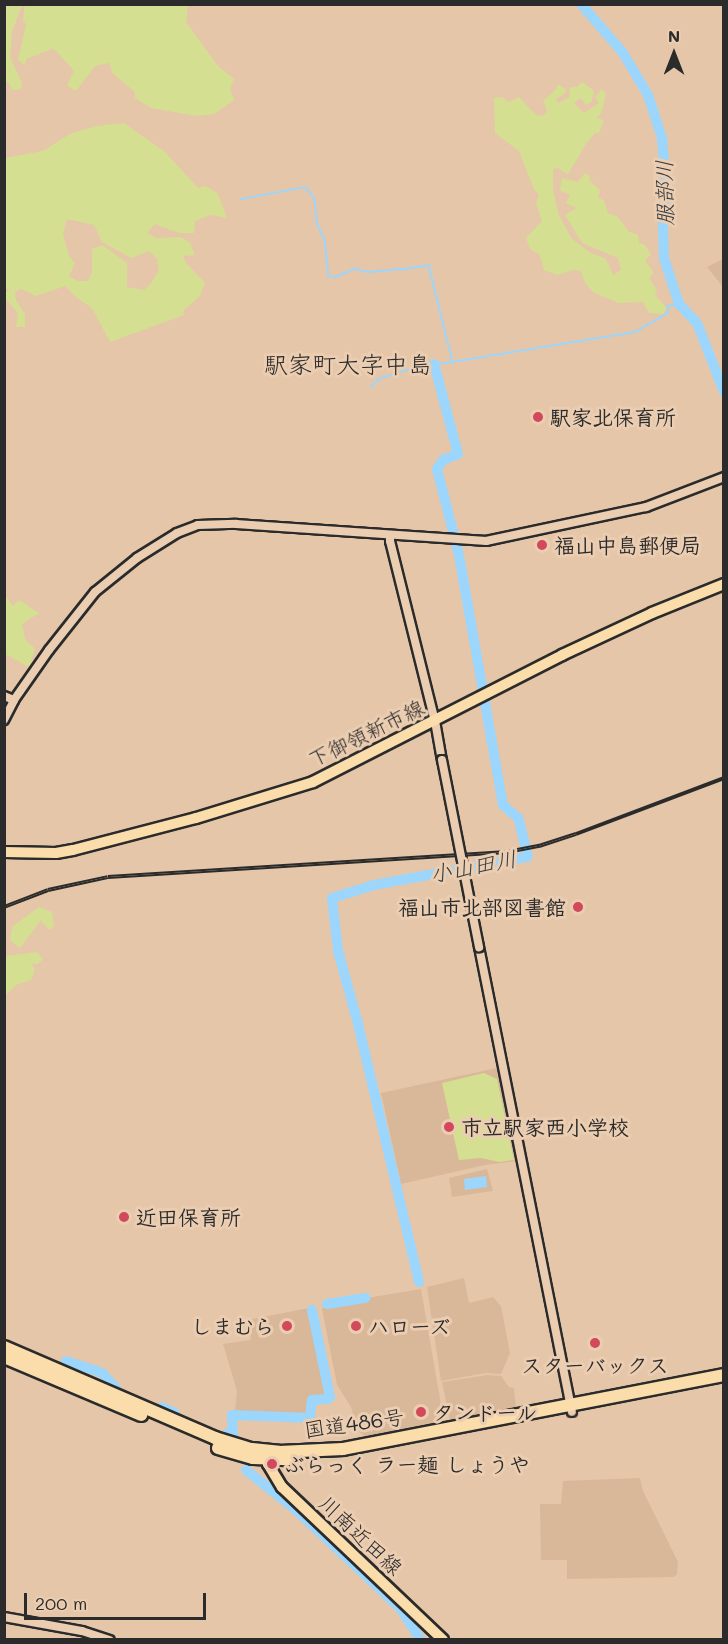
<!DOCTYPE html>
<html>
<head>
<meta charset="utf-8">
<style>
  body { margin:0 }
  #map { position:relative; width:728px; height:1644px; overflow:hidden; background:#e6c6a8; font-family:Mali,"Klee One",sans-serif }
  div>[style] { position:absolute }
  .built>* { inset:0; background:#d9b899 }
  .green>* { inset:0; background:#d4df91 }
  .water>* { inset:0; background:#9cd6fc }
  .stream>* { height:1.5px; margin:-0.75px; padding:0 0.75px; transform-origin:0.75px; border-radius:0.75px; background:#9cd6fc }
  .river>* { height:10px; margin:-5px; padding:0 5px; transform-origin:5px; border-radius:5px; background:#9cd6fc }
  .roads { filter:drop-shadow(2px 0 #2b2b2b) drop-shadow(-2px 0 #2b2b2b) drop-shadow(0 2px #2b2b2b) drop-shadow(0 -2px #2b2b2b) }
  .minor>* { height:8px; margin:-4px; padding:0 4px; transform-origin:4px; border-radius:4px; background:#ebcdb1 }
  .major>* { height:10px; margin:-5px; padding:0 5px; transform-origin:5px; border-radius:5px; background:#faddab }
  .highway>* { height:12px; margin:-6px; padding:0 6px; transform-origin:6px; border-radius:6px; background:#faddab }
  .rail>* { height:4px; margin-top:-2px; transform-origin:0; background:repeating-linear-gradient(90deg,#ebcdb1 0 4.5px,#2b2b2b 0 9px); box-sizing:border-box; border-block:2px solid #2b2b2b }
  .bridges { filter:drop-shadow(2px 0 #2b2b2b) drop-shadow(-2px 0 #2b2b2b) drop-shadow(0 2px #2b2b2b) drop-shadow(0 -2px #2b2b2b) }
  .minor-bridge>* { height:8px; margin:-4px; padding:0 4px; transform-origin:4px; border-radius:4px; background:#ebcdb1 }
  .dots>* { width:16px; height:16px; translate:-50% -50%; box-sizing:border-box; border:3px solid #ebcdb1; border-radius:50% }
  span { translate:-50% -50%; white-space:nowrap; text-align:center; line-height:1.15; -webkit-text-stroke:6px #ebcdb1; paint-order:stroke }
  .poi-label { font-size:21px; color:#2b2b2b; font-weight:700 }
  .left { translate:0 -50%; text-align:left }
  .right { translate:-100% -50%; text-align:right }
  .street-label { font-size:21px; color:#2b2b2b }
  .water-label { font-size:22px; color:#363c40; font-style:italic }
  .quarter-label { font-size:24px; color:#2b2b2b }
  .frame { position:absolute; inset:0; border:6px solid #2b2b2b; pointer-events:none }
  .north { position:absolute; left:644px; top:24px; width:60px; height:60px; -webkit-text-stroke:4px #ebcdb1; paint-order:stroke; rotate:0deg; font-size:16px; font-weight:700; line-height:24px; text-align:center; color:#2b2b2b }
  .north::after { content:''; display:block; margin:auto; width:21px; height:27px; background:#2b2b2b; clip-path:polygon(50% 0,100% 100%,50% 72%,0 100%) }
  .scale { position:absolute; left:24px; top:1593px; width:182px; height:27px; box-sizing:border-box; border:3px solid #2b2b2b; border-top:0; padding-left:8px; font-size:18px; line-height:21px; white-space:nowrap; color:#2b2b2b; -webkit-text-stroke:4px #ebcdb1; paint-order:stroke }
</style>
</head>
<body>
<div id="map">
  <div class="built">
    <div style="clip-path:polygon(723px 259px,723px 287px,707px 267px)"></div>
    <div style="clip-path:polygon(497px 1068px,516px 1161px,485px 1165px,401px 1184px,381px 1093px)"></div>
    <div style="clip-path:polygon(487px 1169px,493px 1191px,452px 1197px,449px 1178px)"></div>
    <div style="clip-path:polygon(464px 1278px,469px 1303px,493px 1297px,501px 1306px,510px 1353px,501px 1374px,486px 1373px,441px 1381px,427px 1287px)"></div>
    <div style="clip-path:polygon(421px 1289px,444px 1422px,365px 1436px,358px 1431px,351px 1407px,337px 1385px,322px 1309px,325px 1305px)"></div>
    <div style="clip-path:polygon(309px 1308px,327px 1395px,311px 1397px,309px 1414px,305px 1415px,235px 1412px,237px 1391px,223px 1344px,251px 1340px,247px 1320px)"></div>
    <div style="clip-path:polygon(487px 1375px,501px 1376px,509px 1387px,514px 1388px,516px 1409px,450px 1421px,442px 1382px)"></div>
    <div style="clip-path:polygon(640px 1478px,643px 1491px,678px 1562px,677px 1574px,674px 1577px,567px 1579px,567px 1560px,541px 1560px,540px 1504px,561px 1504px,563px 1481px)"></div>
  </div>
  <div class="green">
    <div style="clip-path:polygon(5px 4px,22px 5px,12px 32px,10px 57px,22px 83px,21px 89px,12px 90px,9px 82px,5px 83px)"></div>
    <div style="clip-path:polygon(25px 5px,188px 5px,186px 22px,218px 66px,234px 79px,230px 89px,234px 100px,214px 114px,196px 116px,151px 108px,135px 98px,135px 92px,113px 74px,109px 63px,95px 66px,76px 91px,67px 85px,74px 71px,56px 51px,52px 49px,26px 59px,25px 65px,18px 60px,26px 25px,23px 20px)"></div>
    <div style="clip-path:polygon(582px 82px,594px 91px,592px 101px,586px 105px,581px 98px,574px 103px,584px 113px,599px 103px,595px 97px,602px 89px,606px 94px,602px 111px,597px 118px,604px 120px,599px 133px,595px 133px,586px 144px,568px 174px,557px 168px,553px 169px,553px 190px,559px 216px,572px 239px,591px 253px,606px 259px,613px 275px,621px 270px,618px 258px,582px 243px,565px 215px,576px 208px,566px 203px,570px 195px,560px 190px,562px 178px,578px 182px,585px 173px,589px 175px,590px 181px,600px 190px,598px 197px,604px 201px,608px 213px,618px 217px,629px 232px,638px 235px,639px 243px,645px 245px,651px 255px,645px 260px,654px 273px,649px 278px,657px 290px,655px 295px,666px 307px,664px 314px,649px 313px,643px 302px,618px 303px,593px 292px,585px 283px,581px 271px,573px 270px,557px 275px,544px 270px,540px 255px,530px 249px,526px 238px,542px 221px,536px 203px,539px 195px,534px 189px,519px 151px,495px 133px,494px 98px,502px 97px,508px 102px,519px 97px,537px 116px,545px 115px,547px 110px,543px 101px,556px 89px,558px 84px,566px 89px,564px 94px,556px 99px,558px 103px,569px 98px,570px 87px,577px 87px)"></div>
    <div style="clip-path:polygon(evenodd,124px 123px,165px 152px,198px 188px,205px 186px,217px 193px,220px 199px,227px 218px,210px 215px,195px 221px,194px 233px,179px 233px,155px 224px,147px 233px,156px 238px,181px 237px,190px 243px,195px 255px,183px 256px,186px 263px,205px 283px,200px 296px,183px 311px,184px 315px,110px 342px,92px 308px,77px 298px,65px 286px,36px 296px,21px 289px,15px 292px,16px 300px,25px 314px,25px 327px,16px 327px,18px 313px,5px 298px,5px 293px,9px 290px,4px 288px,5px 158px,43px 151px,70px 134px,96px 126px,124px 123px,67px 219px,94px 225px,102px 242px,131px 258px,149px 251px,157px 259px,159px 270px,152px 282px,144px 290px,127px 287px,127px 263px,102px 245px,92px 249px,92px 272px,88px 281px,78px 281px,69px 276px,75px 263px,69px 256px,63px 234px,67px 219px)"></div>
    <div style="clip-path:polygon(5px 596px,13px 606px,19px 600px,39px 613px,22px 624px,25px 639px,35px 649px,29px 667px,5px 654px)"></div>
    <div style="clip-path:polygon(39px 907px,52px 912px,54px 926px,49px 930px,41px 920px,20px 948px,10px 940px,12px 927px)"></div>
    <div style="clip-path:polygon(37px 952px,43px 959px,38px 964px,32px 964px,35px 970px,31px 980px,16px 985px,5px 996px,6px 956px)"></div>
    <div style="clip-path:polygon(484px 1073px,497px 1079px,514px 1160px,499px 1162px,481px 1158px,459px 1160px,442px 1083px)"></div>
  </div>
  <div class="water">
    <div style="clip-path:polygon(486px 1176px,487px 1187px,465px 1190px,464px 1179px)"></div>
  </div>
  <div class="stream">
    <div style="left:241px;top:199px;width:66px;rotate:-10.5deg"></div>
    <div style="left:306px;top:187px;width:15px;rotate:53deg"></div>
    <div style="left:315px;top:199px;width:24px;rotate:85deg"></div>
    <div style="left:317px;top:223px;width:19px;rotate:65deg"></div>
    <div style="left:325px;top:240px;width:36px;rotate:84deg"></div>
    <div style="left:329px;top:276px;width:6px;rotate:9deg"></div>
    <div style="left:335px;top:277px;width:22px;rotate:-22deg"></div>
    <div style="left:355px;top:269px;width:14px;rotate:12deg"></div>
    <div style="left:369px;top:272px;width:36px;rotate:-5deg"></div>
    <div style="left:405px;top:269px;width:24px;rotate:-9deg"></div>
    <div style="left:429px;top:265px;width:100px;rotate:76.1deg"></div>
    <div style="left:371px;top:387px;width:11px;rotate:-45deg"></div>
    <div style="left:379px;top:379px;width:32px;rotate:-18deg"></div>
    <div style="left:409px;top:369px;width:230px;rotate:-9.3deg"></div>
    <div style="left:636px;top:332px;width:37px;rotate:-31deg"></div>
    <div style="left:668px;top:313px;width:7px;rotate:-90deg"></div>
    <div style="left:668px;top:306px;width:11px;rotate:-10deg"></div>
  </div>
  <div class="river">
    <div style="left:581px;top:4px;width:65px;rotate:49.4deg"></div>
    <div style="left:623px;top:53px;width:49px;rotate:59.2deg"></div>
    <div style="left:648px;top:95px;width:45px;rotate:72deg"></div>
    <div style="left:662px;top:138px;width:50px;rotate:85.4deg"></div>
    <div style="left:666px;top:188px;width:40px;rotate:94.3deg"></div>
    <div style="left:663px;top:228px;width:30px;rotate:88deg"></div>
    <div style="left:664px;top:258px;width:48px;rotate:71.9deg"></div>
    <div style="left:679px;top:304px;width:26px;rotate:47deg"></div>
    <div style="left:697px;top:323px;width:74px;rotate:68.6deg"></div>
    <div style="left:419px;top:1282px;width:269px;rotate:-103.3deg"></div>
    <div style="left:357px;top:1020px;width:72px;rotate:-105.4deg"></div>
    <div style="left:338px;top:951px;width:53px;rotate:-96.5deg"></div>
    <div style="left:332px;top:898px;width:44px;rotate:-17.2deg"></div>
    <div style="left:374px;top:885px;width:156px;rotate:-10.4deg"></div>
    <div style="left:527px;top:857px;width:4px;rotate:-90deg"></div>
    <div style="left:527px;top:853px;width:36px;rotate:-104deg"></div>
    <div style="left:518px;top:818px;width:20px;rotate:-139deg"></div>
    <div style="left:503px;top:805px;width:258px;rotate:-100deg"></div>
    <div style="left:458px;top:551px;width:85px;rotate:-104.4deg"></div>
    <div style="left:437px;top:469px;width:11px;rotate:-56deg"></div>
    <div style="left:443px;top:460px;width:16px;rotate:-22deg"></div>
    <div style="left:458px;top:454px;width:93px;rotate:-104.9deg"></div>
    <div style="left:327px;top:1304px;width:39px;rotate:-9deg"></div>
    <div style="left:66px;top:1361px;width:38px;rotate:18deg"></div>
    <div style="left:102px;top:1373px;width:22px;rotate:47deg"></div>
    <div style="left:162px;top:1407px;width:14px;rotate:25deg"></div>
    <div style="left:228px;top:1433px;width:5px;rotate:11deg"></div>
    <div style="left:233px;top:1434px;width:19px;rotate:-93deg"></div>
    <div style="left:232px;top:1415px;width:78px;rotate:2.2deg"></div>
    <div style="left:310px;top:1418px;width:18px;rotate:-84deg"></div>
    <div style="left:312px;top:1400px;width:16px;rotate:-4deg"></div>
    <div style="left:328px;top:1399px;width:3px;rotate:-45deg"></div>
    <div style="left:330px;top:1397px;width:89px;rotate:-101.7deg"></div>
    <div style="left:246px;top:1470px;width:64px;rotate:38.7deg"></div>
    <div style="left:296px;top:1510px;width:122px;rotate:43.3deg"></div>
    <div style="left:385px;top:1594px;width:21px;rotate:43deg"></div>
    <div style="left:400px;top:1608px;width:38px;rotate:57deg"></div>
  </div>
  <div class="roads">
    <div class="minor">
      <div style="left:390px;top:535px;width:6px;rotate:90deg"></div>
      <div style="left:390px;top:541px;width:186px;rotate:76deg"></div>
      <div style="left:435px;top:721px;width:40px;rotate:80deg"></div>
      <div style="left:4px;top:696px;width:11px;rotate:22deg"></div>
      <div style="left:4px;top:720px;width:22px;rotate:-63deg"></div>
      <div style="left:14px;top:700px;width:61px;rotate:-55deg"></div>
      <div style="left:49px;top:650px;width:74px;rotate:-51.6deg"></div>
      <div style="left:95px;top:592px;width:54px;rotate:-39deg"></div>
      <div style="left:137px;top:558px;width:47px;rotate:-32deg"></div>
      <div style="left:177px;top:533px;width:22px;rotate:-21deg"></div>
      <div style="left:198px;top:525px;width:38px;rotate:-2deg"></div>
      <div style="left:236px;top:524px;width:251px;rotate:3.9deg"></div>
      <div style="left:486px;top:541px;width:164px;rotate:-12deg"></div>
      <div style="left:646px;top:507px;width:84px;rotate:-21deg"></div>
      <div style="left:479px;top:947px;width:474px;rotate:78.7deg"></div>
      <div style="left:4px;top:1617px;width:79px;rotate:10.2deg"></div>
      <div style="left:82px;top:1631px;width:29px;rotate:18deg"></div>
    </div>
    <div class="major">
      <div style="left:4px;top:852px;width:52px;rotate:1.1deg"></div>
      <div style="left:56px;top:853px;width:17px;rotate:-10deg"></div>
      <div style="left:73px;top:850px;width:127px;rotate:-14.6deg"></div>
      <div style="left:196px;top:818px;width:122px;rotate:-17.1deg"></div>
      <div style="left:313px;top:782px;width:280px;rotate:-27deg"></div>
      <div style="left:562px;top:655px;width:99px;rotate:-25deg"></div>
      <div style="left:652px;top:613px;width:78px;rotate:-21.9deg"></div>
      <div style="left:267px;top:1453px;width:11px;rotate:85deg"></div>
      <div style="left:268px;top:1464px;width:27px;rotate:59deg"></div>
      <div style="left:282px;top:1487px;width:222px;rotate:43.5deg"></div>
    </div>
    <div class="highway">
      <div style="left:4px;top:1347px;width:230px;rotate:23.3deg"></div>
      <div style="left:215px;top:1438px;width:39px;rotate:17deg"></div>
      <div style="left:252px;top:1449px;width:27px;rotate:6deg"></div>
      <div style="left:279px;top:1452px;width:64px;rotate:-2.7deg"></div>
      <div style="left:343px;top:1449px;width:388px;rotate:-11deg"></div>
      <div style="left:4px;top:1357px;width:149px;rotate:22.9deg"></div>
      <div style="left:218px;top:1448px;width:36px;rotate:16deg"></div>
      <div style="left:253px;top:1458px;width:35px;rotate:2deg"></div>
    </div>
  </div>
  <div class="rail">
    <div style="left:4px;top:907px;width:47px;rotate:-21.1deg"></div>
    <div style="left:48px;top:890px;width:61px;rotate:-12.2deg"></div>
    <div style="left:108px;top:877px;width:400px;rotate:-3.6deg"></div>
    <div style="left:507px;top:852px;width:33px;rotate:-11deg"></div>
    <div style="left:539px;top:846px;width:39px;rotate:-18deg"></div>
    <div style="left:576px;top:834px;width:158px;rotate:-20.7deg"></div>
  </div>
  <div class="bridges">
    <div class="minor-bridge">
      <div style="left:442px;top:760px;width:191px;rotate:78.8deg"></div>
    </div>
  </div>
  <div class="dots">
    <div style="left:538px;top:417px;background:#d1495b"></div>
    <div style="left:542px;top:545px;background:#d1495b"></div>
    <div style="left:578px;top:907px;background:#d1495b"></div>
    <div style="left:449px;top:1127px;background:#d1495b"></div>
    <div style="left:124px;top:1217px;background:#d1495b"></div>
    <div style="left:287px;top:1326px;background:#d1495b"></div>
    <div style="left:356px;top:1326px;background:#d1495b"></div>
    <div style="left:595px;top:1343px;background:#d1495b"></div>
    <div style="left:421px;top:1412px;background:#d1495b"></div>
    <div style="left:272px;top:1464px;background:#d1495b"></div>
  </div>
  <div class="poi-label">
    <span class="left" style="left:550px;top:417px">駅家北保育所</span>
    <span class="left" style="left:554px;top:545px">福山中島郵便局</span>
    <span class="right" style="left:566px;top:907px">福山市北部図書館</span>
    <span class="left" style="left:461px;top:1127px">市立駅家西小学校</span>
    <span class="left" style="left:136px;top:1217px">近田保育所</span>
    <span class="right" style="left:275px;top:1326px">しまむら</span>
    <span class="left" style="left:368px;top:1326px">ハローズ</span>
    <span style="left:595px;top:1365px">スターバックス</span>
    <span class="left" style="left:433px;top:1412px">タンドール</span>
    <span class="left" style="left:284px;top:1464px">ぶらっく ラー麺 しょうや</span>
  </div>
  <div class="street-label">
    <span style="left:366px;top:733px;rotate:-26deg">下御領新市線</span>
    <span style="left:354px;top:1423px;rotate:-8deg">国道486号</span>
    <span style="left:361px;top:1535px;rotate:43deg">川南近田線</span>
  </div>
  <div class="water-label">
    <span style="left:664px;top:193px;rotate:-91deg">服部川</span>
    <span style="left:473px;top:866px;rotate:-11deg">小山田川</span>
  </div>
  <div class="quarter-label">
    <span style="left:348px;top:364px">駅家町大字中島</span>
  </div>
  <div class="frame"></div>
  <div class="north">N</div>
  <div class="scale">200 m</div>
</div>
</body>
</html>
